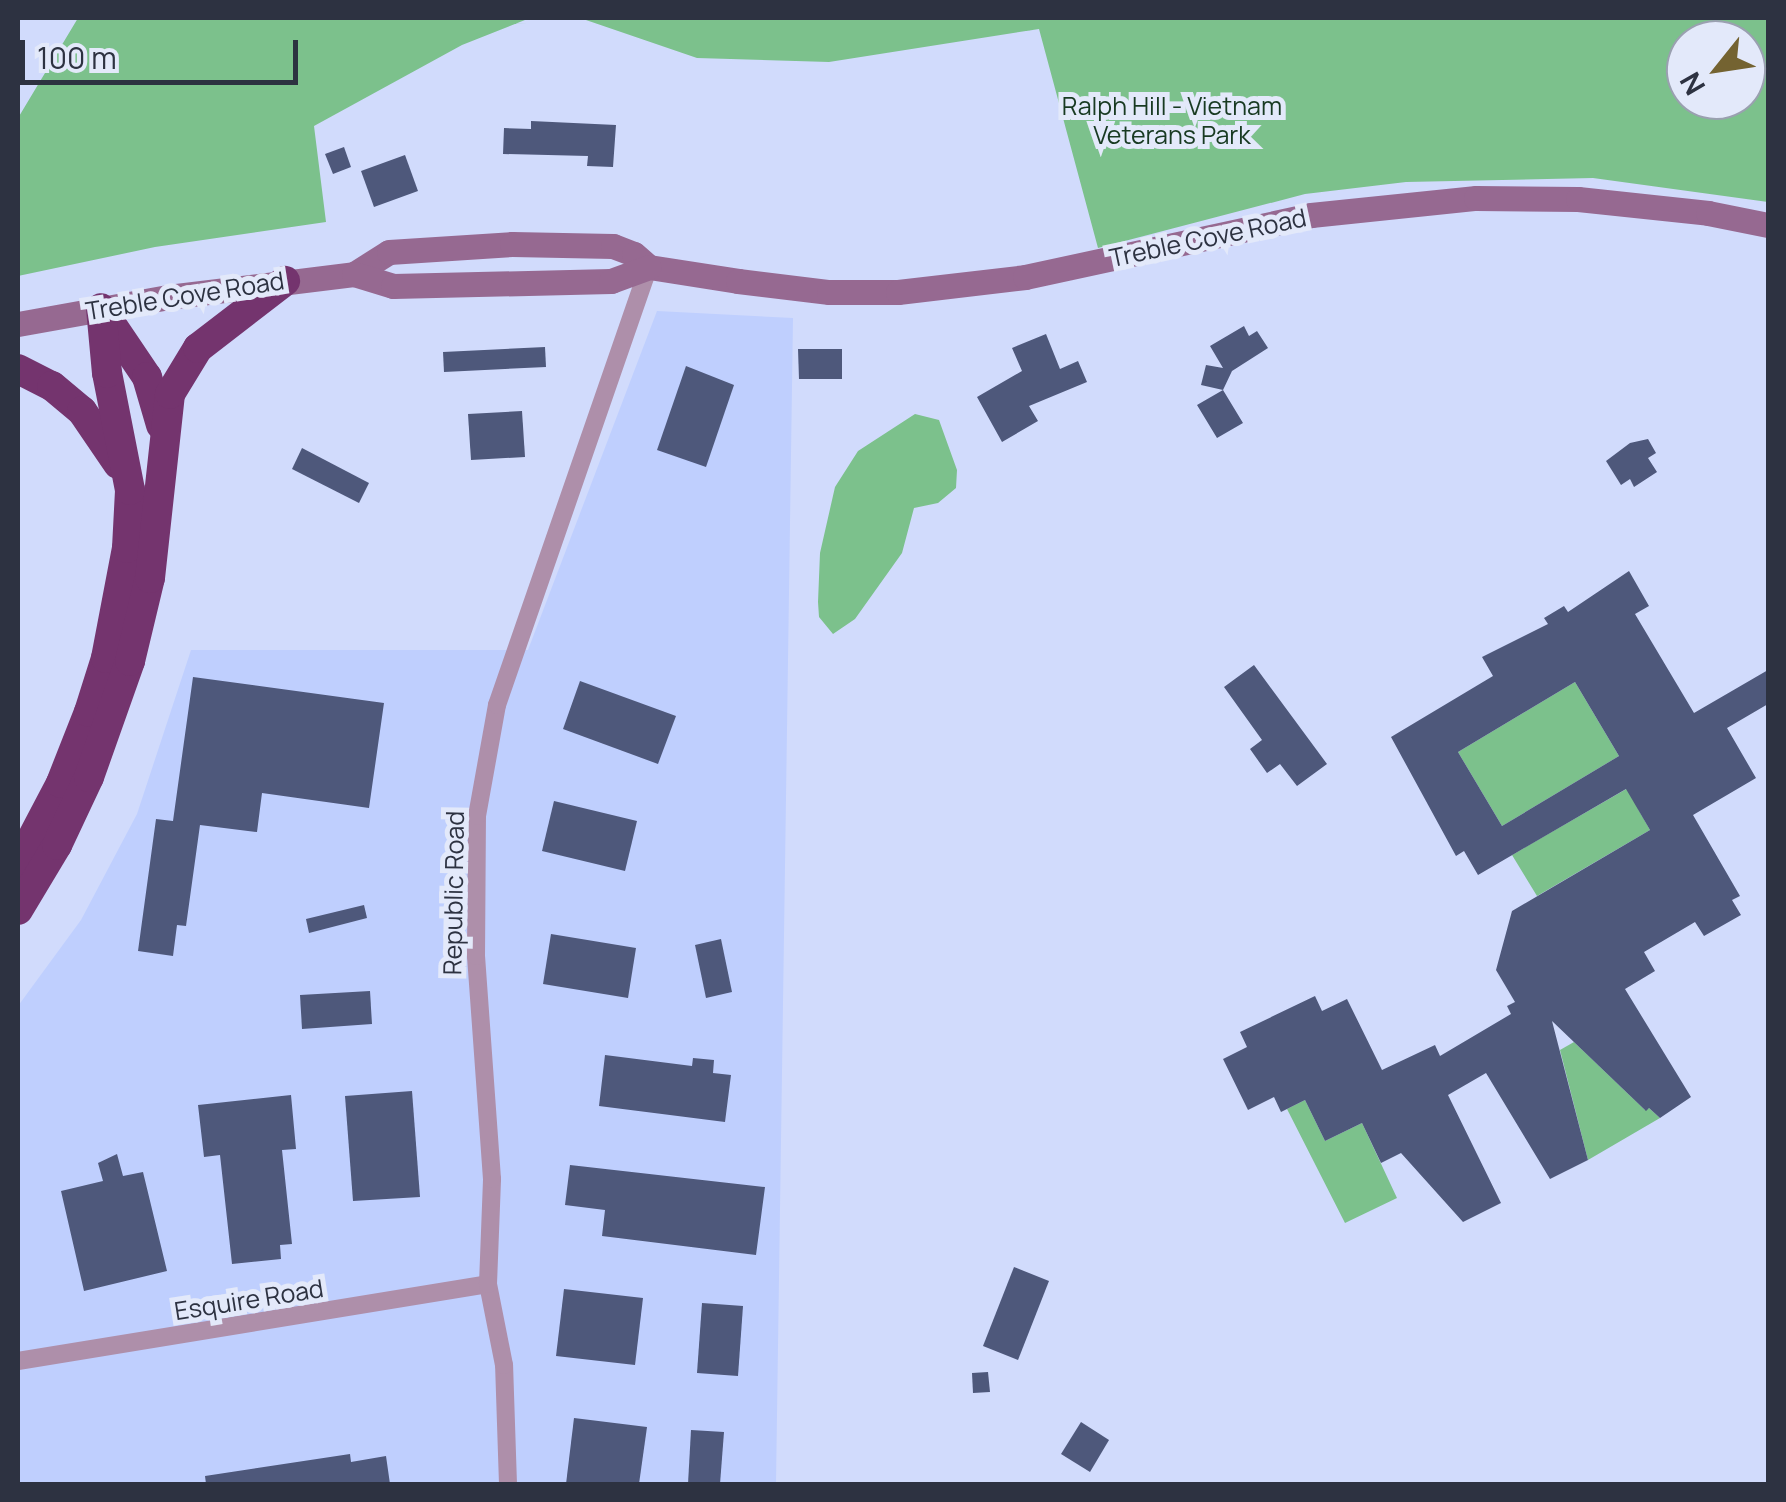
<!DOCTYPE html>
<html>
<head>
<meta charset="utf-8">
<style>
  body { margin:0 }
  #map { position:relative; width:1786px; height:1502px; overflow:hidden; background:#d1dbfc; font-family:Manrope,sans-serif }
  div>[style] { position:absolute }
  .built>* { inset:0; background:#bfcffe }
  .green>* { inset:0; background:#7cc18c }
  .building>* { inset:0; background:#4e587b }
  .street>* { height:18px; margin:-9px; padding:0 9px; transform-origin:9px; border-radius:9px; background:#ae8faa }
  .secondary>* { height:25px; margin:-12.5px; padding:0 12.5px; transform-origin:12.5px; border-radius:12.5px; background:#966991 }
  .highway>* { height:30px; margin:-15px; padding:0 15px; transform-origin:15px; border-radius:15px; background:#74346e }
  span { translate:-50% -50%; white-space:nowrap; text-align:center; line-height:1.15; -webkit-text-stroke:10px #e3e9fa; paint-order:stroke }
  .park-label { font-size:25px; color:#183a22 }
  .street-label { font-size:25px; color:#2d3241 }
  .frame { position:absolute; inset:0; border:20px solid #2d3241; pointer-events:none }
  .north { position:absolute; left:1666px; top:20px; width:100px; height:100px; box-sizing:border-box; background:#e3e9fa; border:2px solid #9aa0b0; border-radius:50%; rotate:240deg; font-size:28px; font-weight:700; line-height:40px; text-align:center; color:#2d3241 }
  .north::after { content:''; display:block; margin:auto; width:35px; height:45px; background:#746331; clip-path:polygon(50% 0,100% 100%,50% 72%,0 100%) }
  .scale { position:absolute; left:20px; top:40px; width:278px; height:45px; box-sizing:border-box; border:5px solid #2d3241; border-top:0; padding-left:12px; font-size:30px; line-height:35px; white-space:nowrap; color:#2d3241; -webkit-text-stroke:8px #e3e9fa; paint-order:stroke }
</style>
</head>
<body>
<div id="map">
  <div class="built">
    <div style="clip-path:polygon(657px 311px,793px 318px,776px 1484px,18px 1484px,18px 1006px,81px 920px,137px 814px,191px 650px,528px 650px)"></div>
  </div>
  <div class="green">
    <div style="clip-path:polygon(evenodd,78px 18px,1768px 18px,1768px 202px,1593px 178px,1406px 182px,1305px 194px,1098px 248px,1039px 29px,829px 62px,697px 58px,583px 19px,530px 18px,462px 45px,314px 126px,326px 222px,155px 247px,18px 276px,18px 118px,78px 18px,1746px 40px,1746px 100px,1686px 100px,1686px 40px,1746px 40px)"></div>
    <div style="clip-path:polygon(915px 414px,939px 420px,957px 470px,956px 488px,938px 503px,914px 508px,902px 553px,855px 619px,833px 634px,819px 617px,818px 602px,820px 553px,835px 487px,858px 451px)"></div>
    <div style="clip-path:polygon(1575px 682px,1619px 756px,1502px 826px,1458px 752px)"></div>
    <div style="clip-path:polygon(1635px 784px,1647px 804px,1638px 809px,1650px 830px,1537px 896px,1512px 855px)"></div>
    <div style="clip-path:polygon(1574px 1042px,1645px 1110px,1649px 1108px,1660px 1118px,1588px 1160px,1560px 1050px)"></div>
    <div style="clip-path:polygon(1305px 1100px,1325px 1141px,1362px 1123px,1397px 1198px,1345px 1223px,1287px 1109px)"></div>
  </div>
  <div class="building">
    <div style="clip-path:polygon(531px 121px,616px 125px,613px 167px,587px 166px,588px 156px,503px 154px,504px 128px,531px 129px)"></div>
    <div style="clip-path:polygon(344px 147px,351px 167px,333px 174px,325px 154px)"></div>
    <div style="clip-path:polygon(405px 155px,418px 191px,374px 207px,361px 171px)"></div>
    <div style="clip-path:polygon(1244px 326px,1249px 336px,1257px 331px,1268px 348px,1232px 371px,1223px 390px,1243px 423px,1217px 438px,1197px 405px,1223px 390px,1201px 385px,1206px 365px,1223px 368px,1210px 346px)"></div>
    <div style="clip-path:polygon(1046px 334px,1060px 369px,1078px 361px,1087px 382px,1029px 406px,1038px 421px,1002px 442px,977px 397px,1022px 371px,1012px 348px)"></div>
    <div style="clip-path:polygon(545px 347px,546px 367px,444px 372px,443px 352px)"></div>
    <div style="clip-path:polygon(798px 349px,842px 349px,842px 379px,799px 379px)"></div>
    <div style="clip-path:polygon(686px 366px,734px 385px,706px 467px,657px 450px)"></div>
    <div style="clip-path:polygon(522px 411px,525px 457px,471px 460px,468px 414px)"></div>
    <div style="clip-path:polygon(1648px 439px,1656px 453px,1648px 458px,1657px 472px,1634px 487px,1630px 479px,1621px 485px,1606px 461px,1630px 443px)"></div>
    <div style="clip-path:polygon(302px 448px,369px 483px,359px 503px,292px 469px)"></div>
    <div style="clip-path:polygon(evenodd,1629px 571px,1649px 606px,1635px 614px,1694px 713px,1768px 670px,1768px 704px,1727px 728px,1756px 778px,1693px 815px,1740px 896px,1732px 900px,1741px 915px,1704px 936px,1695px 922px,1644px 952px,1655px 971px,1625px 989px,1691px 1097px,1660px 1118px,1649px 1108px,1646px 1111px,1552px 1021px,1588px 1160px,1550px 1179px,1486px 1073px,1448px 1095px,1501px 1203px,1463px 1222px,1401px 1153px,1381px 1163px,1362px 1123px,1325px 1141px,1305px 1100px,1281px 1112px,1274px 1097px,1248px 1110px,1223px 1059px,1247px 1047px,1240px 1032px,1315px 996px,1322px 1011px,1347px 999px,1382px 1070px,1435px 1045px,1440px 1056px,1511px 1014px,1507px 1006px,1515px 1002px,1496px 970px,1512px 911px,1650px 830px,1626px 789px,1478px 875px,1464px 851px,1456px 856px,1391px 737px,1493px 676px,1482px 657px,1548px 624px,1544px 618px,1564px 606px,1568px 612px,1629px 571px,1575px 682px,1619px 756px,1502px 826px,1458px 752px,1575px 682px)"></div>
    <div style="clip-path:polygon(1254px 665px,1327px 764px,1297px 786px,1280px 764px,1267px 773px,1250px 749px,1262px 740px,1224px 687px)"></div>
    <div style="clip-path:polygon(193px 677px,384px 703px,369px 808px,262px 793px,257px 832px,200px 825px,186px 926px,177px 925px,173px 956px,138px 951px,156px 819px,173px 821px)"></div>
    <div style="clip-path:polygon(580px 681px,676px 716px,658px 764px,563px 729px)"></div>
    <div style="clip-path:polygon(554px 801px,637px 821px,625px 871px,542px 851px)"></div>
    <div style="clip-path:polygon(364px 905px,367px 918px,309px 933px,306px 919px)"></div>
    <div style="clip-path:polygon(551px 934px,636px 948px,628px 998px,543px 984px)"></div>
    <div style="clip-path:polygon(721px 939px,732px 992px,706px 998px,695px 945px)"></div>
    <div style="clip-path:polygon(370px 991px,372px 1024px,302px 1029px,300px 995px)"></div>
    <div style="clip-path:polygon(605px 1055px,692px 1066px,693px 1058px,714px 1060px,713px 1073px,731px 1075px,725px 1122px,599px 1106px)"></div>
    <div style="clip-path:polygon(412px 1091px,420px 1197px,353px 1201px,345px 1096px)"></div>
    <div style="clip-path:polygon(291px 1095px,296px 1149px,282px 1150px,292px 1244px,280px 1245px,281px 1259px,232px 1264px,220px 1155px,204px 1157px,198px 1105px)"></div>
    <div style="clip-path:polygon(117px 1154px,123px 1176px,143px 1172px,167px 1271px,84px 1291px,61px 1191px,103px 1181px,98px 1163px)"></div>
    <div style="clip-path:polygon(570px 1165px,765px 1187px,756px 1255px,602px 1236px,605px 1210px,565px 1205px)"></div>
    <div style="clip-path:polygon(1014px 1267px,1049px 1281px,1018px 1360px,983px 1346px)"></div>
    <div style="clip-path:polygon(564px 1289px,643px 1298px,635px 1365px,556px 1356px)"></div>
    <div style="clip-path:polygon(702px 1303px,743px 1306px,738px 1376px,697px 1373px)"></div>
    <div style="clip-path:polygon(988px 1372px,990px 1392px,973px 1393px,972px 1373px)"></div>
    <div style="clip-path:polygon(574px 1418px,647px 1427px,639px 1484px,566px 1484px)"></div>
    <div style="clip-path:polygon(1081px 1422px,1109px 1440px,1090px 1472px,1061px 1454px)"></div>
    <div style="clip-path:polygon(691px 1430px,724px 1432px,720px 1484px,688px 1484px)"></div>
    <div style="clip-path:polygon(350px 1454px,351px 1462px,386px 1456px,390px 1484px,206px 1484px,205px 1476px)"></div>
  </div>
  <div class="street">
    <div style="left:18px;top:1361px;width:476px;rotate:-9.3deg"></div>
    <div style="left:508px;top:1484px;width:119px;rotate:-91.9deg"></div>
    <div style="left:504px;top:1365px;width:83px;rotate:-101.2deg"></div>
    <div style="left:488px;top:1284px;width:105px;rotate:-87.8deg"></div>
    <div style="left:492px;top:1179px;width:224px;rotate:-94.1deg"></div>
    <div style="left:476px;top:956px;width:140px;rotate:-89.6deg"></div>
    <div style="left:477px;top:816px;width:113px;rotate:-79.8deg"></div>
    <div style="left:497px;top:705px;width:464px;rotate:-70.9deg"></div>
  </div>
  <div class="secondary">
    <div style="left:354px;top:274px;width:41px;rotate:-32.2deg"></div>
    <div style="left:389px;top:252px;width:123px;rotate:-3.7deg"></div>
    <div style="left:512px;top:244px;width:101px;rotate:1.1deg"></div>
    <div style="left:613px;top:246px;width:22px;rotate:21deg"></div>
    <div style="left:634px;top:254px;width:20px;rotate:41deg"></div>
    <div style="left:649px;top:267px;width:90px;rotate:8.9deg"></div>
    <div style="left:738px;top:281px;width:92px;rotate:6.9deg"></div>
    <div style="left:829px;top:292px;width:69px"></div>
    <div style="left:898px;top:292px;width:128px;rotate:-6.7deg"></div>
    <div style="left:1025px;top:277px;width:293px;rotate:-12.2deg"></div>
    <div style="left:1311px;top:215px;width:166px;rotate:-5.9deg"></div>
    <div style="left:1476px;top:198px;width:102px;rotate:0.6deg"></div>
    <div style="left:1578px;top:199px;width:131px;rotate:6.1deg"></div>
    <div style="left:1708px;top:213px;width:61px;rotate:11.3deg"></div>
    <div style="left:18px;top:324px;width:152px;rotate:-10.2deg"></div>
    <div style="left:168px;top:297px;width:187px;rotate:-7deg"></div>
    <div style="left:354px;top:274px;width:41px;rotate:17.1deg"></div>
    <div style="left:393px;top:286px;width:218px;rotate:-1.3deg"></div>
    <div style="left:611px;top:281px;width:40px;rotate:-20.2deg"></div>
  </div>
  <div class="highway">
    <div style="left:103px;top:312px;width:78px;rotate:55.9deg"></div>
    <div style="left:147px;top:377px;width:50px;rotate:73.7deg"></div>
    <div style="left:18px;top:369px;width:38px;rotate:27deg"></div>
    <div style="left:52px;top:386px;width:39px;rotate:40deg"></div>
    <div style="left:82px;top:411px;width:64px;rotate:55.8deg"></div>
    <div style="left:18px;top:865px;width:93px;rotate:-62.3deg"></div>
    <div style="left:61px;top:783px;width:76px;rotate:-68.5deg"></div>
    <div style="left:89px;top:712px;width:57px;rotate:-72.5deg"></div>
    <div style="left:106px;top:658px;width:112px;rotate:-79.2deg"></div>
    <div style="left:127px;top:548px;width:58px;rotate:-87deg"></div>
    <div style="left:130px;top:490px;width:119px;rotate:-101.1deg"></div>
    <div style="left:107px;top:373px;width:65px;rotate:-95.3deg"></div>
    <div style="left:18px;top:910px;width:76px;rotate:-59deg"></div>
    <div style="left:57px;top:845px;width:75px;rotate:-64.8deg"></div>
    <div style="left:89px;top:777px;width:123px;rotate:-70.5deg"></div>
    <div style="left:130px;top:661px;width:85px;rotate:-76.5deg"></div>
    <div style="left:150px;top:578px;width:185px;rotate:-83.8deg"></div>
    <div style="left:170px;top:394px;width:54px;rotate:-58.7deg"></div>
    <div style="left:198px;top:348px;width:110px;rotate:-37.6deg"></div>
  </div>
  <div class="park-label">
    <span style="left:1172px;top:121px">Ralph Hill - Vietnam<br>Veterans Park</span>
  </div>
  <div class="street-label">
    <span style="left:1208px;top:238px;rotate:-12deg">Treble Cove Road</span>
    <span style="left:185px;top:296px;rotate:-9deg">Treble Cove Road</span>
    <span style="left:454px;top:893px;rotate:-89deg">Republic Road</span>
    <span style="left:249px;top:1300px;rotate:-9deg">Esquire Road</span>
  </div>
  <div class="frame"></div>
  <div class="north">N</div>
  <div class="scale">100 m</div>
</div>
</body>
</html>
